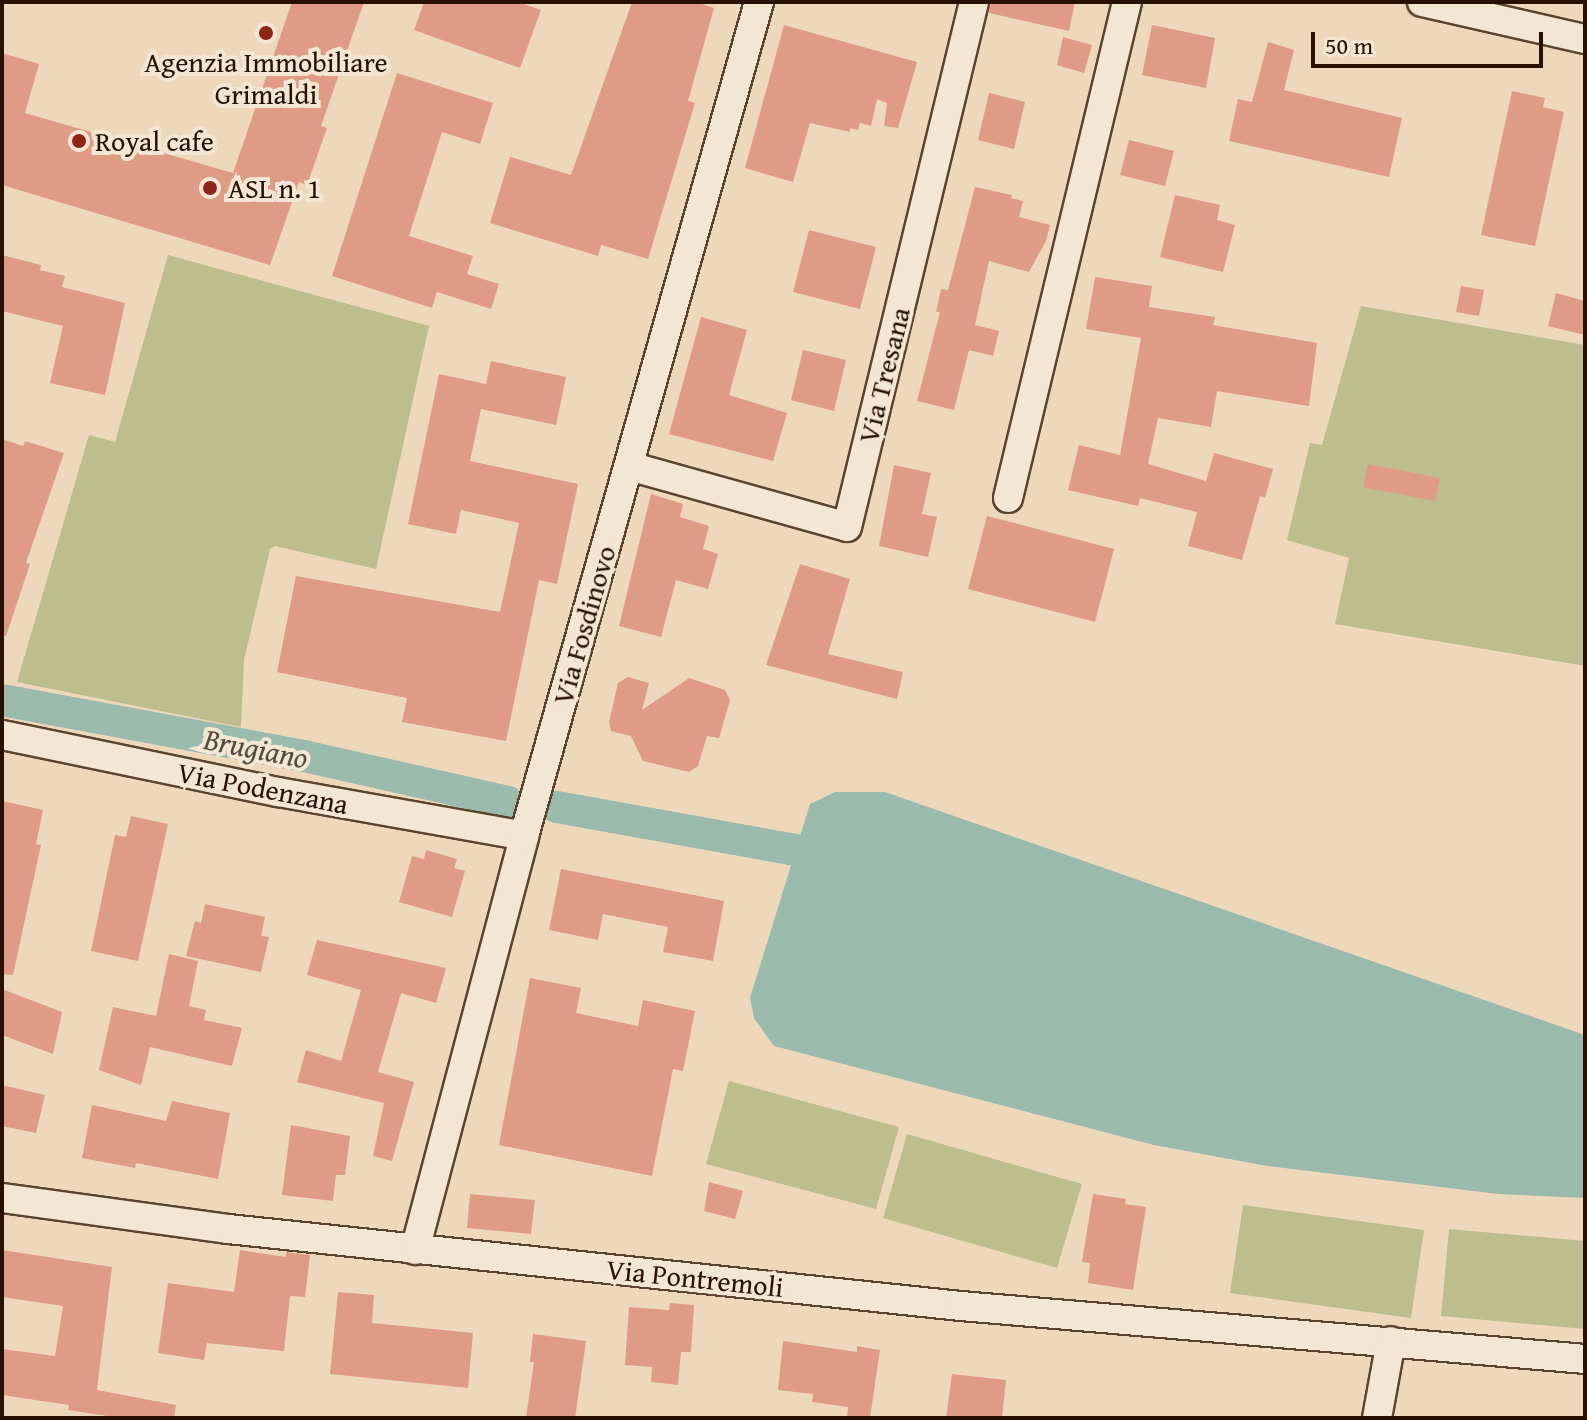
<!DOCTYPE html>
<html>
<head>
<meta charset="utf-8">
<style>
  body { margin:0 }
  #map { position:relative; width:1587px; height:1420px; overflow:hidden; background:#edd8bc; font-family:"Gentium Book Plus",serif }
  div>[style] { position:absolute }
  .green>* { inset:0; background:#bdbd8d }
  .water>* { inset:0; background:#9abaac }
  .canal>* { height:32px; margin:-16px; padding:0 16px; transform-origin:16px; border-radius:16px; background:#9abaac }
  .building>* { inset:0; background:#df9b86 }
  .roads { filter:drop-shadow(2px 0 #5a432f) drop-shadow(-2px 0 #5a432f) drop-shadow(0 2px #5a432f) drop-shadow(0 -2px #5a432f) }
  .street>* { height:28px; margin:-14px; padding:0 14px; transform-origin:14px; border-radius:14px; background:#f3e6d3 }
  .dots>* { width:22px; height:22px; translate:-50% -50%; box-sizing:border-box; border:4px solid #f3e6d3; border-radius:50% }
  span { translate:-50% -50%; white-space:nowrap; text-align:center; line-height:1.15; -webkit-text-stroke:8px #f3e6d3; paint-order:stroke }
  .poi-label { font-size:28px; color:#291100 }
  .left { translate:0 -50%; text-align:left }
  .street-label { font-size:28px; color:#291100 }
  .water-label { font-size:30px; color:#514c3c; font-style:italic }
  .frame { position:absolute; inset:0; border:4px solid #291100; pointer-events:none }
  .scale { position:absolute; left:1311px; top:32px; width:232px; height:36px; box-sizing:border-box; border:4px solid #291100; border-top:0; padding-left:10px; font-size:24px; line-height:28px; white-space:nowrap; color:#291100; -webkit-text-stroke:6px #f3e6d3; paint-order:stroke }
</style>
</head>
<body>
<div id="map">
  <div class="green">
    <div style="clip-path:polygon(168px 255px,429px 326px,376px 569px,275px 546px,270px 549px,244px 660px,241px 727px,17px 682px,89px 435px,115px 442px)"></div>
    <div style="clip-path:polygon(1361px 306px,1585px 345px,1585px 666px,1335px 624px,1349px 558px,1287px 540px,1310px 443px,1322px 445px)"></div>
    <div style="clip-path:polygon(729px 1081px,899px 1127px,876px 1209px,706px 1164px)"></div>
    <div style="clip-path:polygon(907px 1134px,1082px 1184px,1057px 1268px,883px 1218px)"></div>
    <div style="clip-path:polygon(1243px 1205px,1424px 1230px,1411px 1318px,1230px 1293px)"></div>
    <div style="clip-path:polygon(1449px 1229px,1585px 1241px,1585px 1329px,1441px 1316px)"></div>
  </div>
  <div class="water">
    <div style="clip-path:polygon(835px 792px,885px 792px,1585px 1035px,1585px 1198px,1498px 1194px,1267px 1166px,1154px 1145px,774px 1046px,754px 1018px,750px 998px,810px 804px)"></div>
  </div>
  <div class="canal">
    <div style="left:2px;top:700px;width:307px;rotate:10.5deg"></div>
    <div style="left:304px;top:756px;width:209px;rotate:12.7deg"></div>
    <div style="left:557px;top:807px;width:244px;rotate:10.2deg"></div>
  </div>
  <div class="building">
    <div style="clip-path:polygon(292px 2px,364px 2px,321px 126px,327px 128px,307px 185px,299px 182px,270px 265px,2px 185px,2px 53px,39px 64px,25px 113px,233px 173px)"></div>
    <div style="clip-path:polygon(424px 2px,518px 2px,541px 10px,520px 68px,414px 30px)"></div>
    <div style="clip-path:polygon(632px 2px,696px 2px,714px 8px,688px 101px,695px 103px,648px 259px,601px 245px,598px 256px,490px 223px,510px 157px,571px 175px)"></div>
    <div style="clip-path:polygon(991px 2px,1075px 2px,1069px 31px,989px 13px)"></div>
    <div style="clip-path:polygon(784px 25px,917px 62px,898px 128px,884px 126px,887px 103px,877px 99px,871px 126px,860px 123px,858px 130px,850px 128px,850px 132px,810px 123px,793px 182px,745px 168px)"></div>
    <div style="clip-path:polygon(1152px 25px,1215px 38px,1206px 88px,1142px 75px)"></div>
    <div style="clip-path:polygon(1063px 37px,1092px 45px,1084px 73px,1057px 65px)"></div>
    <div style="clip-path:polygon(1268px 42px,1294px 50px,1284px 90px,1402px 118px,1389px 177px,1229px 141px,1238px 99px,1252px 102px)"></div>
    <div style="clip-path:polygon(397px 73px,493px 103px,480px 144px,442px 132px,409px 236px,473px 256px,467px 274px,499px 284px,491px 309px,437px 292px,432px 308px,332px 276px)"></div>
    <div style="clip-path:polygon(1512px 91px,1545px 98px,1543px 107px,1564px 112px,1535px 246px,1481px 235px)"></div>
    <div style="clip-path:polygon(989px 93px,1025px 102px,1014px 149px,978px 140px)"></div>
    <div style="clip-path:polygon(1129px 140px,1174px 151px,1165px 186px,1120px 175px)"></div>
    <div style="clip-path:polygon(975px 187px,1012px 195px,1011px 198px,1023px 201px,1019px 217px,1050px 225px,1046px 241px,1029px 272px,989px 261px,975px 325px,999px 331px,993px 356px,969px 350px,954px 410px,917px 401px,940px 312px,936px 312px,941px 289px,948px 290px)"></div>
    <div style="clip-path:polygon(1175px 195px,1220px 205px,1217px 220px,1235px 225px,1223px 272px,1160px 257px)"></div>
    <div style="clip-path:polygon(809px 230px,876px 247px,860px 309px,793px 292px)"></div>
    <div style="clip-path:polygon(2px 255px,41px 265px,40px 270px,65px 276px,62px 287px,125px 303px,105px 395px,50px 383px,63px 326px,2px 311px)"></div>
    <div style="clip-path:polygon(1095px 277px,1152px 286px,1149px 307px,1215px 317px,1213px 325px,1317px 343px,1309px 406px,1217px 391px,1211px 427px,1158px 418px,1148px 464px,1206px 481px,1214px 453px,1273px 469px,1265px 498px,1260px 496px,1242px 560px,1188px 546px,1197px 512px,1140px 498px,1138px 506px,1068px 490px,1079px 445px,1120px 455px,1141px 338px,1086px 329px)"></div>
    <div style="clip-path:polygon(1461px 286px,1484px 290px,1479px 316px,1456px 312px)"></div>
    <div style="clip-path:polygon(1556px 293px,1585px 301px,1585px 335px,1548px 326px)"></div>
    <div style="clip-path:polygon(701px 317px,747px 330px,729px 395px,787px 413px,773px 461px,669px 434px)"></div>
    <div style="clip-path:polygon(803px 350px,846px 360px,834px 411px,791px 400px)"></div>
    <div style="clip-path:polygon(491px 361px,566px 377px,556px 425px,481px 409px,470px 461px,578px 484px,557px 584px,539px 580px,506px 741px,402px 722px,407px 698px,277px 672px,296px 576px,500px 612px,519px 523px,461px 510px,456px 534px,408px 524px,439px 374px,486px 384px)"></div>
    <div style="clip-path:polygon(2px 439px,23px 446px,25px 441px,64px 453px,26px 563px,30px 564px,6px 636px,2px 635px)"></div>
    <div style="clip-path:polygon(1368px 464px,1440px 478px,1435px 501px,1363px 487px)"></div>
    <div style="clip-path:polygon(894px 465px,931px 473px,922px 514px,937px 517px,928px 557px,879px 546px)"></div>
    <div style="clip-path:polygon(651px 494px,683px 504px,680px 517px,709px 526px,703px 549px,718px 554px,708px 589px,676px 580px,661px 637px,619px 626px)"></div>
    <div style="clip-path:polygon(987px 516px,1114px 549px,1095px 622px,968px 589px)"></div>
    <div style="clip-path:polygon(800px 564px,850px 579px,828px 654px,903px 672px,897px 699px,766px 665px)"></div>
    <div style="clip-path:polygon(628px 677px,649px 683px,642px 710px,689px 678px,725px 690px,730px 700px,719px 738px,707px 736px,698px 766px,689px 772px,643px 761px,631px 736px,611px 731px,609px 722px,618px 683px)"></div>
    <div style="clip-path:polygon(2px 801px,43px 810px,36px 844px,41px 845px,13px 975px,2px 974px)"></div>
    <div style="clip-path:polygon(131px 816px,168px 824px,138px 961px,91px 951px,115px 835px,126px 837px)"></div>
    <div style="clip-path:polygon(426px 850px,457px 859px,454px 868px,465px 871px,452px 917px,399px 902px,412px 856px,424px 859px)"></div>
    <div style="clip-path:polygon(561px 869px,724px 901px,713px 961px,663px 952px,668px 927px,603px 914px,598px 940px,549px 930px)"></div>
    <div style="clip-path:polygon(205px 904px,265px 917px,261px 936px,269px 937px,261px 972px,186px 956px,195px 921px,201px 923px)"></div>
    <div style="clip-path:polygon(317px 940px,446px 968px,436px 1003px,401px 993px,378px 1072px,414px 1082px,392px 1161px,373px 1156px,384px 1103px,297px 1082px,306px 1050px,341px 1061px,361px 990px,307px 975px)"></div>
    <div style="clip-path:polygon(169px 954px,198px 961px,189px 1006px,206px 1010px,204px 1020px,242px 1028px,232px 1066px,150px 1047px,141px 1085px,99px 1070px,113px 1007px,156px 1016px)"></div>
    <div style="clip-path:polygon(530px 978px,581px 988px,576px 1013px,638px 1026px,643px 1000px,695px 1011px,683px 1071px,673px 1069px,652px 1176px,499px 1145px)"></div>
    <div style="clip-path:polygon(2px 989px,62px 1012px,53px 1054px,2px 1035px)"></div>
    <div style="clip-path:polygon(2px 1085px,45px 1095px,36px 1133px,2px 1126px)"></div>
    <div style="clip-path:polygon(172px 1101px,230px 1113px,218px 1179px,136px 1163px,135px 1168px,82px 1158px,92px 1105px,166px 1121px)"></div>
    <div style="clip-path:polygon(291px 1125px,350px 1136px,345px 1175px,336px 1175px,333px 1201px,282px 1195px)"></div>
    <div style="clip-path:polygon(709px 1182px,743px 1191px,735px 1219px,704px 1211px)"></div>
    <div style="clip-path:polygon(470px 1194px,535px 1200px,531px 1234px,467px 1228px)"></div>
    <div style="clip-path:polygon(1093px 1194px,1126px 1199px,1125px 1204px,1146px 1207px,1133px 1290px,1088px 1283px,1090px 1263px,1082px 1262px)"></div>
    <div style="clip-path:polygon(2px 1250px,112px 1267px,97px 1390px,176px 1405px,174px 1418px,120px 1418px,68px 1410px,69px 1405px,2px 1395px,2px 1349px,55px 1356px,63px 1306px,2px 1297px)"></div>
    <div style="clip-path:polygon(240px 1250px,286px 1257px,286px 1252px,310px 1255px,305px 1297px,290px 1296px,284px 1351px,207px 1343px,204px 1360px,158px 1353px,168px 1283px,234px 1292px)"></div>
    <div style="clip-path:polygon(338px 1292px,374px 1295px,372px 1323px,473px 1333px,468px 1388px,330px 1374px)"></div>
    <div style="clip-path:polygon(670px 1303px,694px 1305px,691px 1352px,681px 1352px,678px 1385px,651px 1382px,652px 1367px,625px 1365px,629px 1307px,669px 1310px)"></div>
    <div style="clip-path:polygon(533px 1334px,586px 1341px,575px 1418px,526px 1418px,534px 1362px,530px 1362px)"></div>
    <div style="clip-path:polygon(783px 1341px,857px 1352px,857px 1346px,880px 1350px,870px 1418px,847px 1418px,848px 1407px,812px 1402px,813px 1394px,778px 1390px)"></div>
    <div style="clip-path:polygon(952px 1374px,1006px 1380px,1002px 1418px,946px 1418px)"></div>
  </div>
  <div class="roads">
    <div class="street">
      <div style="left:1422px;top:2px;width:167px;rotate:12.8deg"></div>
      <div style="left:629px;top:466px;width:226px;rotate:15.6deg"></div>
      <div style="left:847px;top:527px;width:540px;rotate:-76.4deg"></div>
      <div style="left:1008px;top:498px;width:510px;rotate:-76.51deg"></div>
      <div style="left:2px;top:735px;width:282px;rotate:11.7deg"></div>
      <div style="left:278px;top:792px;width:250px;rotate:10.1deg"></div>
      <div style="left:2px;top:1198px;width:228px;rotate:7.8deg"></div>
      <div style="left:228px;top:1229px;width:737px;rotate:6deg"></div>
      <div style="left:961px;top:1306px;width:626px;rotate:4.85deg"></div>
      <div style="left:415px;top:1250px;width:428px;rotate:-75.2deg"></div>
      <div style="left:524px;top:836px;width:866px;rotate:-74.26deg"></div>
      <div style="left:1377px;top:1418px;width:78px;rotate:-79.7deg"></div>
    </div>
  </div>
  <div class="dots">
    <div style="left:266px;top:33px;background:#8f2418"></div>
    <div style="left:79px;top:141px;background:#8f2418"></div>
    <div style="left:210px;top:188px;background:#8f2418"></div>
  </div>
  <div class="poi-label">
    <span style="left:266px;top:78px">Agenzia Immobiliare<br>Grimaldi</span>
    <span class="left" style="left:95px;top:141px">Royal cafe</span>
    <span class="left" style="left:228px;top:188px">ASL n. 1</span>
  </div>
  <div class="street-label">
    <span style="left:884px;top:375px;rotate:-76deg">Via Tresana</span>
    <span style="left:584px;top:625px;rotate:-74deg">Via Fosdinovo</span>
    <span style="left:263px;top:788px;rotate:11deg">Via Podenzana</span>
    <span style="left:695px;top:1278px;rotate:6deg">Via Pontremoli</span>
  </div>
  <div class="water-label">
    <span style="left:256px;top:748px;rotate:11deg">Brugiano</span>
  </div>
  <div class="frame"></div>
  <div class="scale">50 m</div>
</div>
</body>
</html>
